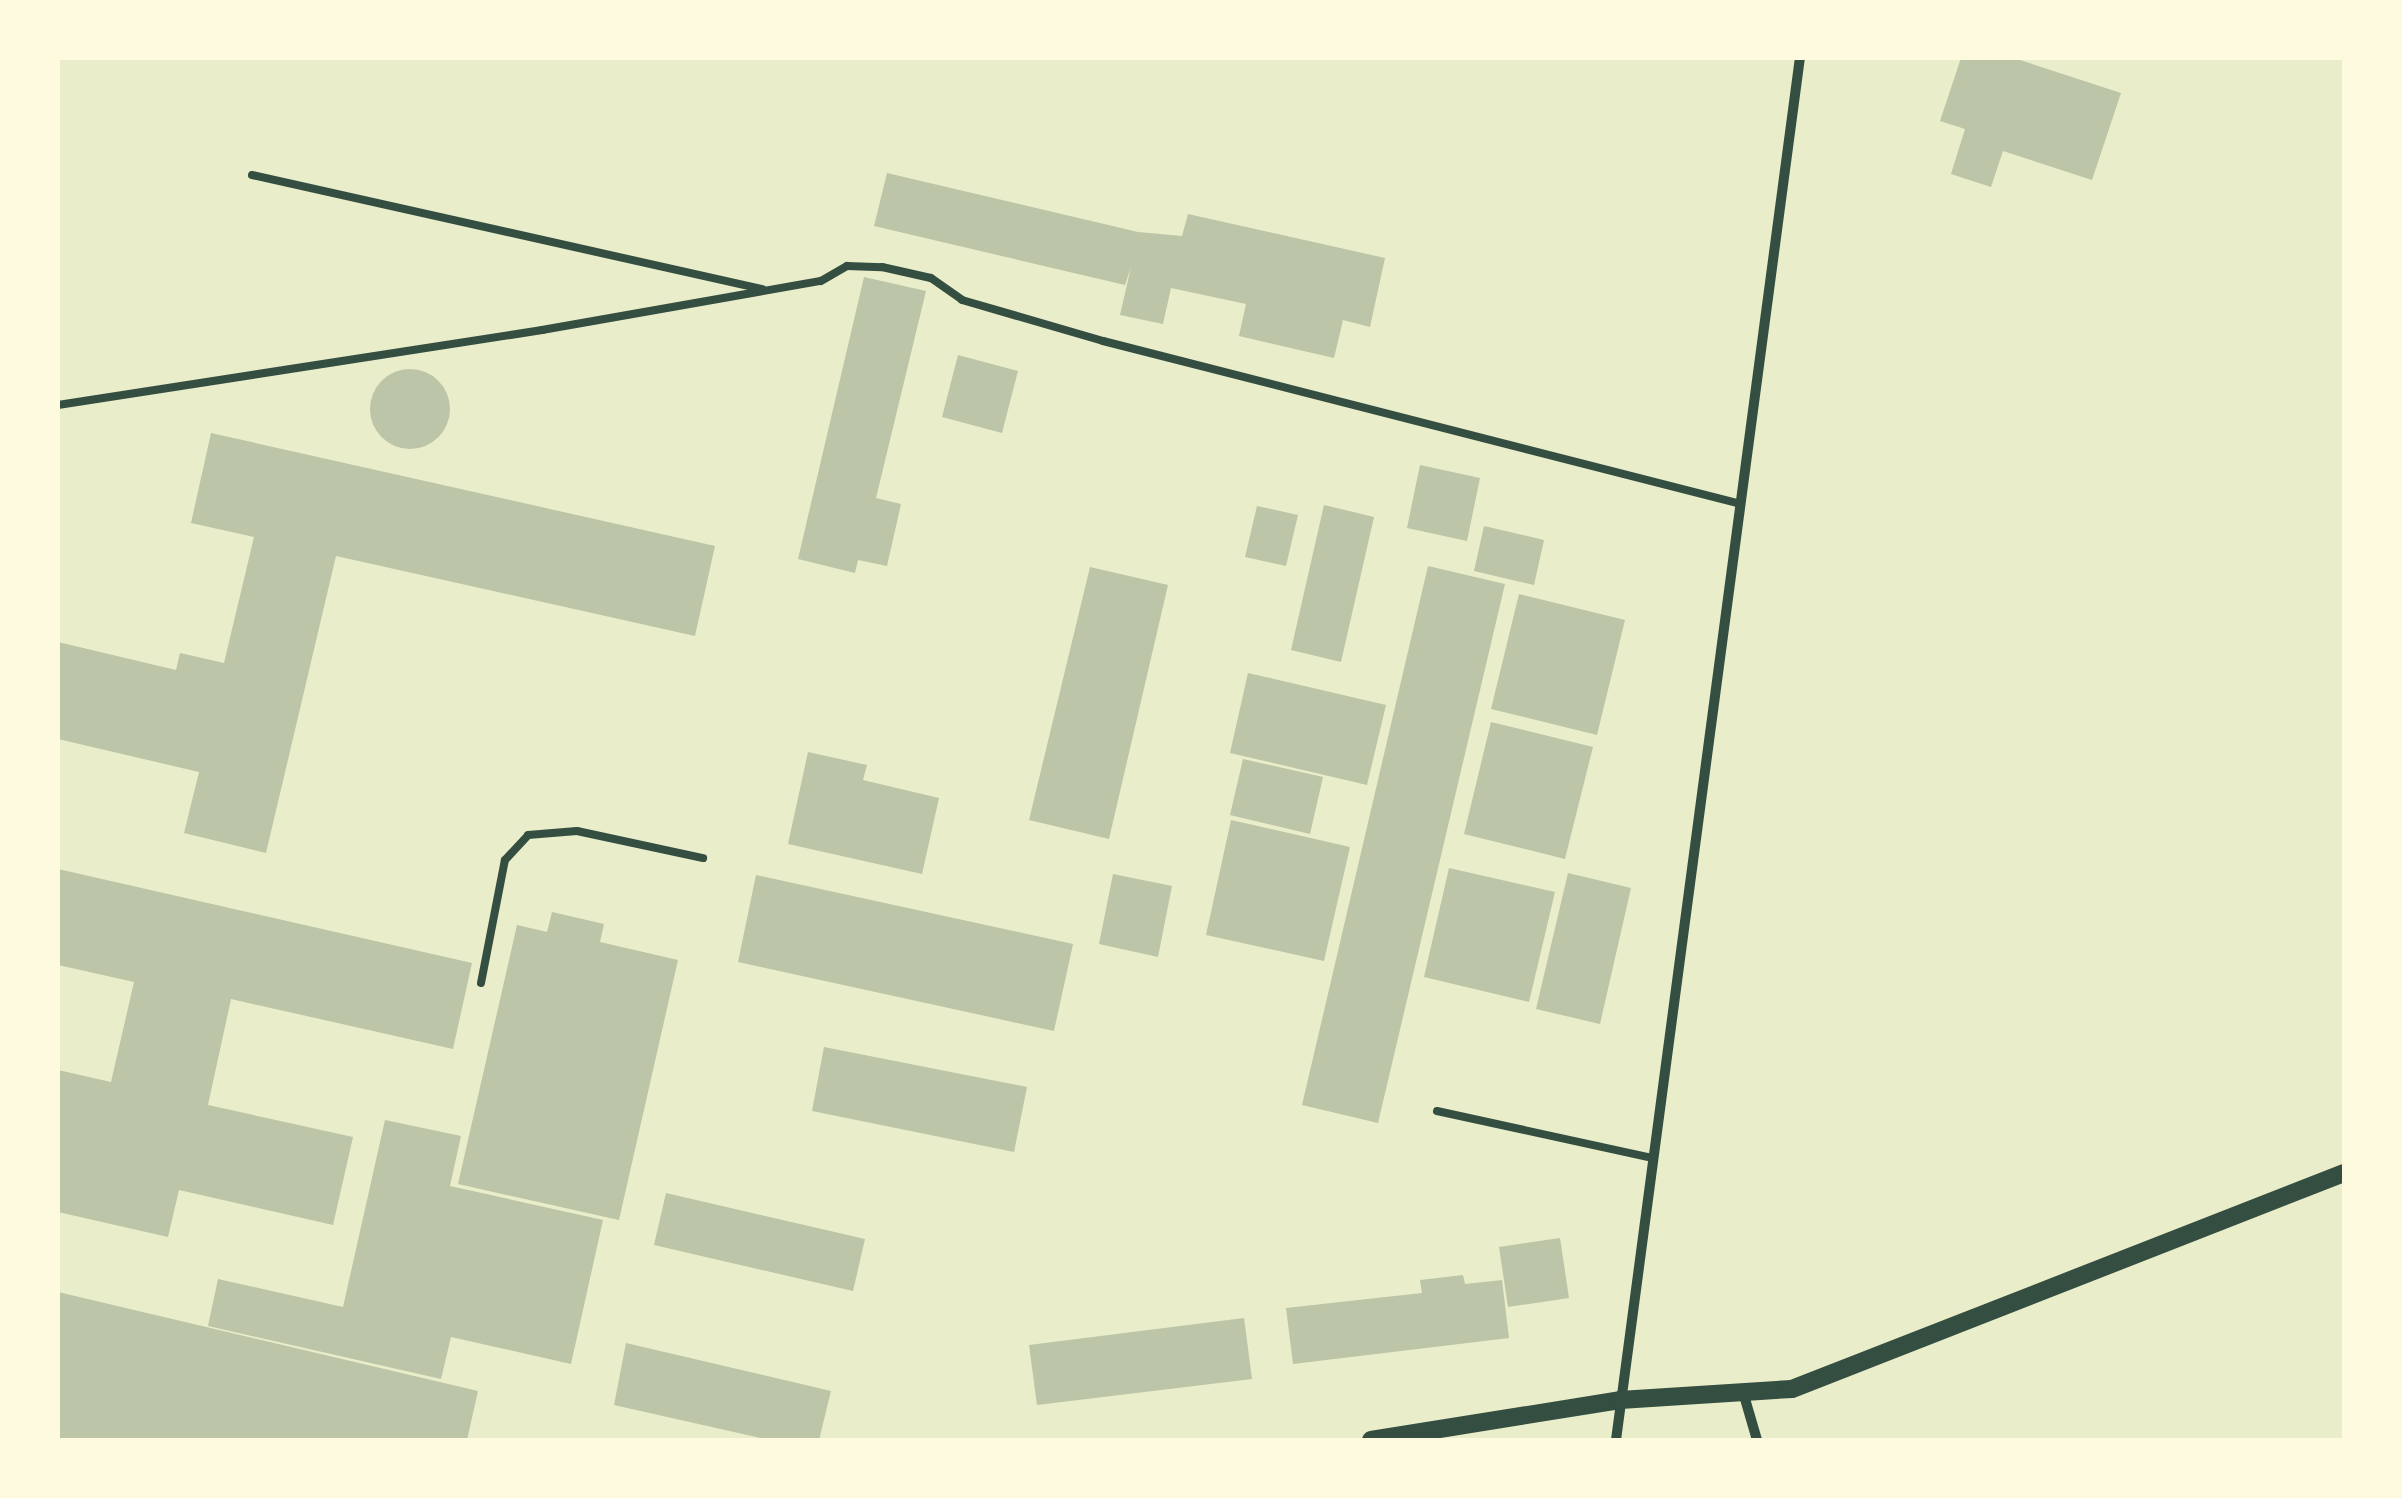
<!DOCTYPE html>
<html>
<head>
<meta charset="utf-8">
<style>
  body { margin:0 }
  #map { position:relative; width:2402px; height:1498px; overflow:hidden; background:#e9edc9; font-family:Helvetica,sans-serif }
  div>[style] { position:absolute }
  .building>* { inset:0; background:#bcc5a7 }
  .round { border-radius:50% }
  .service>* { height:8px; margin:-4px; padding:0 4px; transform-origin:4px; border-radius:4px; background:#344e41 }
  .minor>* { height:10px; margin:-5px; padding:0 5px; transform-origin:5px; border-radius:5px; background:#344e41 }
  .tertiary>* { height:18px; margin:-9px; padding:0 9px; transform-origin:9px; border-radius:9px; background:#344e41 }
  span { translate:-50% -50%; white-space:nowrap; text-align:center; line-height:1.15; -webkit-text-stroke:8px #fefae0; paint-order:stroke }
  .frame { position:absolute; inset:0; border:60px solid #fefae0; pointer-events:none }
</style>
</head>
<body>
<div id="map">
  <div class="building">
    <div style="clip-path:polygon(1961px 58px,2014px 58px,2121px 93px,2092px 180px,2003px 151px,1991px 187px,1951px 174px,1965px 129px,1940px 121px)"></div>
    <div style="clip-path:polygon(887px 173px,1138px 232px,1182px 236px,1188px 214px,1385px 258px,1370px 327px,1343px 320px,1334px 358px,1239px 336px,1246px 304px,1171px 288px,1163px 324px,1120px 315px,1131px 267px,1125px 285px,874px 226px)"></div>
    <div style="clip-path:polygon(864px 277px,926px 291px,876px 498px,901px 504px,887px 566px,858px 560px,855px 573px,798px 559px)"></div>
    <div style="clip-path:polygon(958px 355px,1018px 371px,1002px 433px,942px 417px)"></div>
    <div class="round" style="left:370px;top:369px;width:80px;height:80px"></div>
    <div style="clip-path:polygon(211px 433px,715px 546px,695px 636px,336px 556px,266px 853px,184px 833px,199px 772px,58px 739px,58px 642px,176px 670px,180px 653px,224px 663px,254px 537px,191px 523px)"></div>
    <div style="clip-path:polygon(1420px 465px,1480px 478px,1467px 541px,1407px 528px)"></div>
    <div style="clip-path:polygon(1324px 505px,1374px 517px,1341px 662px,1291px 650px)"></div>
    <div style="clip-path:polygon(1257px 506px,1298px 515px,1286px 566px,1245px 557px)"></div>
    <div style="clip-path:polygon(1484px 526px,1544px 540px,1534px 585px,1474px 571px)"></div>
    <div style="clip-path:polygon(1428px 566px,1505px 584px,1378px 1123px,1302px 1105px)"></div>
    <div style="clip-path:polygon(1090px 567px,1168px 585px,1109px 839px,1029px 820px)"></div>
    <div style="clip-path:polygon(1519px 594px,1625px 620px,1597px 735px,1491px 709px)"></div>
    <div style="clip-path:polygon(1248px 673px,1386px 705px,1367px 785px,1230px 753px)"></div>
    <div style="clip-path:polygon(1491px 722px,1593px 747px,1565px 859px,1464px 834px)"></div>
    <div style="clip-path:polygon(808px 752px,867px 765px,863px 780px,939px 798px,922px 874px,788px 844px)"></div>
    <div style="clip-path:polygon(1243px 759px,1323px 777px,1310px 834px,1230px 815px)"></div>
    <div style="clip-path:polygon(1231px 820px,1350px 847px,1324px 961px,1206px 935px)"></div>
    <div style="clip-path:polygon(1449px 868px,1555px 892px,1529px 1002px,1424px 977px)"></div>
    <div style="clip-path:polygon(58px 869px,472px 963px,453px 1049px,231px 999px,208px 1105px,353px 1137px,333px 1225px,179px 1190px,168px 1237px,58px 1212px,58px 1070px,111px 1082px,134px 982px,58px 965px)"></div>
    <div style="clip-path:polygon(1568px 873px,1631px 888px,1600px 1024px,1536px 1009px)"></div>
    <div style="clip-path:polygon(1113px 874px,1172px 886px,1158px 957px,1099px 944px)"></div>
    <div style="clip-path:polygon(756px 875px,1073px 944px,1054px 1031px,738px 962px)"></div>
    <div style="clip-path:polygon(552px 912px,604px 924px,600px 942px,678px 960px,619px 1220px,458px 1184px,517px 925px,547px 932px)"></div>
    <div style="clip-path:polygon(824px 1047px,1027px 1087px,1014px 1152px,812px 1111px)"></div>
    <div style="clip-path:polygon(385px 1120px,461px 1136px,450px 1186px,603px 1220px,571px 1364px,451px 1337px,441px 1379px,208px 1326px,218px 1279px,343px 1307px)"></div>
    <div style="clip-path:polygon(666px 1193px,865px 1239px,853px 1291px,654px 1245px)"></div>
    <div style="clip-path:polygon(1560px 1238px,1569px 1298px,1508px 1307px,1499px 1247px)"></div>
    <div style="clip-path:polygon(1463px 1275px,1465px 1284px,1502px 1280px,1509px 1338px,1293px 1364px,1286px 1308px,1422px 1293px,1420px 1280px)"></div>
    <div style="clip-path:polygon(58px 1292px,478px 1391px,467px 1440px,58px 1440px)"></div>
    <div style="clip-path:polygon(1244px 1318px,1252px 1379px,1037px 1405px,1029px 1345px)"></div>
    <div style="clip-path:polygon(626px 1343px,831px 1391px,819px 1440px,769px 1440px,614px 1405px)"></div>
  </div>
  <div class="service">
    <div style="left:252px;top:175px;width:523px;rotate:12.6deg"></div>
    <div style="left:58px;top:405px;width:490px;rotate:-8.8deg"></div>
    <div style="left:542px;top:330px;width:283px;rotate:-10deg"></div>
    <div style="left:821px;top:281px;width:30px;rotate:-30deg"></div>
    <div style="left:847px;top:266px;width:35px;rotate:2deg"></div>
    <div style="left:882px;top:267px;width:50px;rotate:12.7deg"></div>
    <div style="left:931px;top:278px;width:38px;rotate:35deg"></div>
    <div style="left:962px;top:300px;width:147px;rotate:16.2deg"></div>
    <div style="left:1103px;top:341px;width:658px;rotate:14.33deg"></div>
    <div style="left:481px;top:983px;width:125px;rotate:-79deg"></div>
    <div style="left:505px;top:860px;width:34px;rotate:-47deg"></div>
    <div style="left:528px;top:835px;width:49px;rotate:-4.7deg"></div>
    <div style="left:577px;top:831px;width:129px;rotate:12.1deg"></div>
    <div style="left:1437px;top:1111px;width:221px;rotate:12.3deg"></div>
  </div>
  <div class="minor">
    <div style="left:1743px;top:1392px;width:50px;rotate:73.7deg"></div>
    <div style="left:1616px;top:1440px;width:1394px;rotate:-82.42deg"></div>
  </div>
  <div class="tertiary">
    <div style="left:1371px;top:1440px;width:252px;rotate:-9.1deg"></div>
    <div style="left:1620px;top:1400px;width:172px;rotate:-3.7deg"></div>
    <div style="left:1792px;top:1389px;width:593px;rotate:-21.37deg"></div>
  </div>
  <div class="frame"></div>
</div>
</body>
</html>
